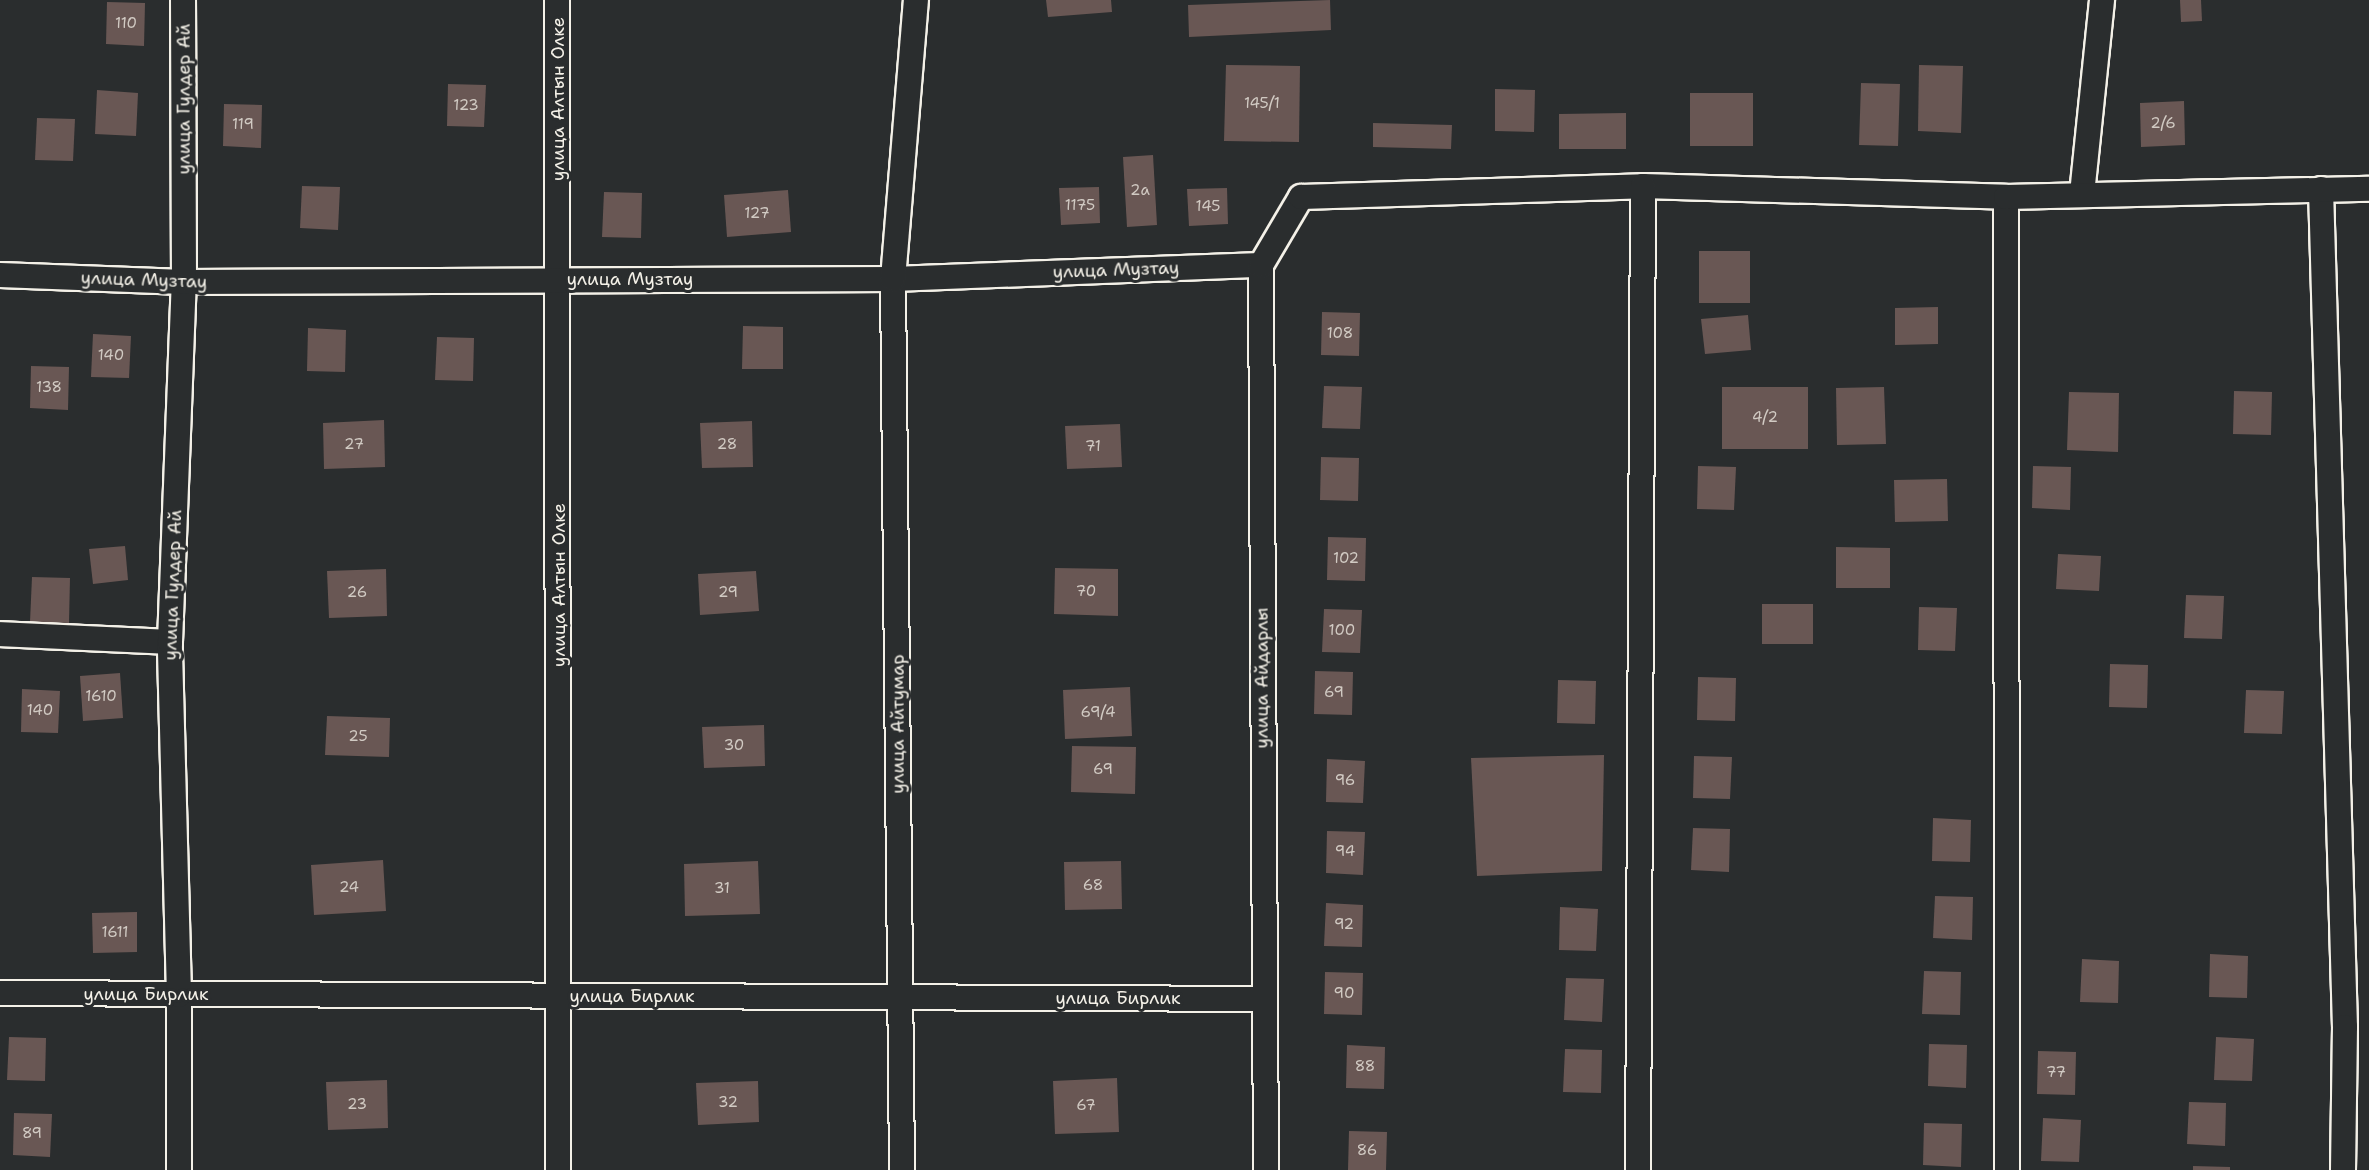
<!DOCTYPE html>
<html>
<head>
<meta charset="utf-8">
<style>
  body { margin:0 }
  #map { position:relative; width:2369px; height:1170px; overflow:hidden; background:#2a2d2e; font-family:"Shantell Sans",sans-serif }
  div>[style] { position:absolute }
  .building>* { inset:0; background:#695754 }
  .roads { filter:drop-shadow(2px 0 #f4f1e8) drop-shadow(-2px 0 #f4f1e8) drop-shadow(0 2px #f4f1e8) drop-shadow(0 -2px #f4f1e8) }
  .minor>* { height:24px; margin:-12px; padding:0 12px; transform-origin:12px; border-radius:12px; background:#2a2d2e }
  span { translate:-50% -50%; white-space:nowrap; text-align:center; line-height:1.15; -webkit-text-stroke:6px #2a2d2e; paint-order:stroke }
  .number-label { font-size:15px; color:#d1cac3 }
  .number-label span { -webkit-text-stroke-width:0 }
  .street-label { font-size:18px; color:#f4f1e8 }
</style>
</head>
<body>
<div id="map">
  <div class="building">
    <div style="clip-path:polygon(1046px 0,1111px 0,1112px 12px,1048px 17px)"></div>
    <div style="clip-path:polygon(1330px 0,1331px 30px,1189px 37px,1188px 5px)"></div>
    <div style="clip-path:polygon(2180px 0,2201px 0,2202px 21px,2181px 22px)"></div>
    <div style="clip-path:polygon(107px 2px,145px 3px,144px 46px,106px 44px)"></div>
    <div style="clip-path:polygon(1226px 65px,1300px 66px,1299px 142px,1224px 141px)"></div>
    <div style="clip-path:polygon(1919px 65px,1963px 66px,1961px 133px,1918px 131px)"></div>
    <div style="clip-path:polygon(1861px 83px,1900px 84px,1898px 146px,1859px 145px)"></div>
    <div style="clip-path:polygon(448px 84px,486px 85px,484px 127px,447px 126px)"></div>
    <div style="clip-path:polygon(1495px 89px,1535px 90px,1534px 132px,1495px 131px)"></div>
    <div style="clip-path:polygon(97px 90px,138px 93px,136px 136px,95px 134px)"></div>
    <div style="clip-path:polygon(1690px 93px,1753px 93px,1753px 146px,1690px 146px)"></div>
    <div style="clip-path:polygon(2184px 101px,2185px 145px,2141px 147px,2140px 103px)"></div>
    <div style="clip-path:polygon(224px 104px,262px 105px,261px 148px,223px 146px)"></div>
    <div style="clip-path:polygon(1626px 113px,1626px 149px,1559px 149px,1559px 114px)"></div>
    <div style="clip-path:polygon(37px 118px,75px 119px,73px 161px,35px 160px)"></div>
    <div style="clip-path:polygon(1373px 123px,1452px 125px,1451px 149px,1373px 147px)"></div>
    <div style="clip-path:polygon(1153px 155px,1157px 225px,1127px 227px,1123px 157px)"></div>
    <div style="clip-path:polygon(302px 186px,340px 187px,338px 230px,300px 228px)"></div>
    <div style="clip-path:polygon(1099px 187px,1100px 223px,1061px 225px,1059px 188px)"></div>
    <div style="clip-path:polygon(1227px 188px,1228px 224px,1189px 226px,1187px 189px)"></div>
    <div style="clip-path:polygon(788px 190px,791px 232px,727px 237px,724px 195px)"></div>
    <div style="clip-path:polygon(604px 192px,642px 193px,641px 238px,602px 237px)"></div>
    <div style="clip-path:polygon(1699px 251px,1750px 251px,1750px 303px,1699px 303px)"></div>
    <div style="clip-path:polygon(1938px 307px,1938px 344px,1895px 345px,1895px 308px)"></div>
    <div style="clip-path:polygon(1322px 312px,1360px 313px,1359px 356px,1321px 355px)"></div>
    <div style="clip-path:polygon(1748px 315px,1751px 350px,1705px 354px,1701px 319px)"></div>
    <div style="clip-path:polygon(743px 326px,783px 327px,783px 369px,742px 369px)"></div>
    <div style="clip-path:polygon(308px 328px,346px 330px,345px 372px,307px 371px)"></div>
    <div style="clip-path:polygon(93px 334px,131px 336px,129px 378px,91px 377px)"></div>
    <div style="clip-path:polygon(437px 337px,474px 338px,473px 381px,435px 380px)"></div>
    <div style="clip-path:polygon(31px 366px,69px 367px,68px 410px,30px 408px)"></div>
    <div style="clip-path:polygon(1324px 386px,1362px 387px,1360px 429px,1322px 428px)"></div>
    <div style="clip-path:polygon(1722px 387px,1808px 387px,1808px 449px,1722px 449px)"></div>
    <div style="clip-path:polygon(1884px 387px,1886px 444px,1837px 445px,1836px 388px)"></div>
    <div style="clip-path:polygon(2234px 391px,2272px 392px,2271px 435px,2233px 434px)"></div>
    <div style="clip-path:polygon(2069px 392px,2119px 393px,2118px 452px,2067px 450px)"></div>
    <div style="clip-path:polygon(384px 420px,385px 467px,324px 469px,323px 423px)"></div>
    <div style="clip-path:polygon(752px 421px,753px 467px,702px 468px,700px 423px)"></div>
    <div style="clip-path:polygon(1120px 424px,1122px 467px,1067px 469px,1065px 426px)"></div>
    <div style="clip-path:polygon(1321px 457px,1359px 458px,1358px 501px,1320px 500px)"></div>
    <div style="clip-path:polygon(1698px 466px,1736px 467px,1734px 510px,1697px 509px)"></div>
    <div style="clip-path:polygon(2033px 466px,2071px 467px,2070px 510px,2032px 508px)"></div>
    <div style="clip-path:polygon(1947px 479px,1948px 521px,1895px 522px,1894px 480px)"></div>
    <div style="clip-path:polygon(1328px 537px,1366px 538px,1365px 581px,1327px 580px)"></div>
    <div style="clip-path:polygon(125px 546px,128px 580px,93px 584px,89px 549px)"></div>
    <div style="clip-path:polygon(1836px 547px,1890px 548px,1890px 588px,1836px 588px)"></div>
    <div style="clip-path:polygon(2058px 554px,2101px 556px,2099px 591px,2056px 589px)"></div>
    <div style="clip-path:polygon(1055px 568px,1118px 569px,1118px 616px,1054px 614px)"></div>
    <div style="clip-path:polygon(386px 569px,387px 616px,329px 618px,327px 571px)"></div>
    <div style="clip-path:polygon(756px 571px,759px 611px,700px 615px,698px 574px)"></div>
    <div style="clip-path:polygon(32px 577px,70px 578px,69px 623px,30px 622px)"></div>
    <div style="clip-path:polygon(2186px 595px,2224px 596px,2222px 639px,2184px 638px)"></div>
    <div style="clip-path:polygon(1762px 604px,1813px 604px,1813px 644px,1762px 644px)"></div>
    <div style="clip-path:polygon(1919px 607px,1957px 608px,1955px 651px,1918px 650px)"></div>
    <div style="clip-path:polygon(1324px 609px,1362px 610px,1360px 653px,1322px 652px)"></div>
    <div style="clip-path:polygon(2110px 664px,2148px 665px,2147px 708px,2109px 707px)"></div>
    <div style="clip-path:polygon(1315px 671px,1353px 672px,1352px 715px,1314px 714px)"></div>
    <div style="clip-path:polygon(120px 673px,123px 718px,83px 721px,80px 676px)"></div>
    <div style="clip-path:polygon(1698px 677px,1736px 678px,1735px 721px,1697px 720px)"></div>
    <div style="clip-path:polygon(1558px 680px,1596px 681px,1595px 724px,1557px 723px)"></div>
    <div style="clip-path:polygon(1130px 687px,1132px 736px,1065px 739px,1063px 690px)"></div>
    <div style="clip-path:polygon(22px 689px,60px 691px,58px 733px,21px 732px)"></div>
    <div style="clip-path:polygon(2246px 690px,2284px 691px,2282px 734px,2244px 733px)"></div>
    <div style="clip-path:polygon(327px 716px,390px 718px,389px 757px,325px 755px)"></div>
    <div style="clip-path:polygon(764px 725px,765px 766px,704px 768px,702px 727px)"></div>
    <div style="clip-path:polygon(1072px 746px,1136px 747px,1135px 794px,1071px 792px)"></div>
    <div style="clip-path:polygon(1604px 755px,1602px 871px,1477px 876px,1471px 758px)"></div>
    <div style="clip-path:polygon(1694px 756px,1732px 757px,1730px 799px,1693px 798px)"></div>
    <div style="clip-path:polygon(1327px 759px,1365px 761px,1363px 803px,1326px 802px)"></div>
    <div style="clip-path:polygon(1933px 818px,1971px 820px,1970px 862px,1932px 861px)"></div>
    <div style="clip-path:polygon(1693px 828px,1730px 829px,1729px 872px,1691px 870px)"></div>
    <div style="clip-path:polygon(1327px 831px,1365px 832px,1363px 875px,1326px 873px)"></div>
    <div style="clip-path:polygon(383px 860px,386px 911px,314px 915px,311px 865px)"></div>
    <div style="clip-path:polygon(758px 861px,760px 914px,685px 916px,684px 864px)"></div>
    <div style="clip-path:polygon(1121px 861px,1122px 909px,1065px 910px,1064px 862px)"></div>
    <div style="clip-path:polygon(1935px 896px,1973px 897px,1972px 940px,1933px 938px)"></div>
    <div style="clip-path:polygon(1326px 903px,1363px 905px,1362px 947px,1324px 946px)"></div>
    <div style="clip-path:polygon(1560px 907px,1598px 909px,1596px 951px,1559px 950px)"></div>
    <div style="clip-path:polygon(137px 912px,137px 952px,93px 953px,92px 913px)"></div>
    <div style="clip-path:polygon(2210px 954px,2248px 956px,2247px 998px,2209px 997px)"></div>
    <div style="clip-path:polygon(2082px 959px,2119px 961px,2118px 1003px,2080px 1002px)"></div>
    <div style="clip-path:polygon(1924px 971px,1961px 972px,1960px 1015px,1922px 1014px)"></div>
    <div style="clip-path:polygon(1325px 972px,1363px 973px,1362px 1015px,1324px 1014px)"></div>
    <div style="clip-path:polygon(1566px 978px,1604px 979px,1602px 1022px,1564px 1020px)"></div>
    <div style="clip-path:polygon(9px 1037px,46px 1038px,45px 1081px,7px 1080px)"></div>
    <div style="clip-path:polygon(2216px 1037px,2254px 1039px,2252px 1081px,2214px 1080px)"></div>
    <div style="clip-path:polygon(1929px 1044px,1967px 1045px,1966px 1088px,1928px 1086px)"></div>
    <div style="clip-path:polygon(1347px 1045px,1385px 1047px,1384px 1089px,1346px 1088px)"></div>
    <div style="clip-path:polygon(1565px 1049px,1602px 1050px,1601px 1093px,1563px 1092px)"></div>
    <div style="clip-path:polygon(2038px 1051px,2076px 1052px,2075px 1095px,2037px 1094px)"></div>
    <div style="clip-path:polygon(1117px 1078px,1119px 1132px,1055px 1134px,1053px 1081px)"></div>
    <div style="clip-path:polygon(387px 1080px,388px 1128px,328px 1130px,326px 1082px)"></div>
    <div style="clip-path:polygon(758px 1081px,759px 1122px,698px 1125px,696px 1083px)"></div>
    <div style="clip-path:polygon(2189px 1102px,2226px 1103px,2225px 1146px,2187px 1144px)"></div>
    <div style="clip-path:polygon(14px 1113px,52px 1114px,50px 1157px,13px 1155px)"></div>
    <div style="clip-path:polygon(2043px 1118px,2081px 1120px,2079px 1162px,2041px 1161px)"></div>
    <div style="clip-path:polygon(1924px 1123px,1962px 1124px,1961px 1167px,1923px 1165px)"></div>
    <div style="clip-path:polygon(1349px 1131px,1387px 1132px,1386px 1170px,1348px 1170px)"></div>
    <div style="clip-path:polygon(2193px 1166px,2230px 1167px,2230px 1170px,2193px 1170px)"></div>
  </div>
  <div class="roads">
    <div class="minor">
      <div style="left:557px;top:0;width:1170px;rotate:89.95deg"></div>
      <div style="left:2321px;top:189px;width:838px;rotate:88.36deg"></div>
      <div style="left:2345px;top:1027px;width:143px;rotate:90.8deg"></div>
      <div style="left:2082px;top:194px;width:195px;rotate:-84.1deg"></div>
      <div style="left:2006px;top:197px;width:973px;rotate:89.94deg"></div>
      <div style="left:0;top:275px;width:184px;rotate:2.2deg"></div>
      <div style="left:184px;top:282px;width:709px;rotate:-0.24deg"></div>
      <div style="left:893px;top:279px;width:368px;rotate:-2.2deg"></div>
      <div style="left:0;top:634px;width:170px;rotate:2.7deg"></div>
      <div style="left:0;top:993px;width:1263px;rotate:0.27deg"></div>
      <div style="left:179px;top:1170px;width:175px;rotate:-90deg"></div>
      <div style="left:179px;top:995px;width:353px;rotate:-91.5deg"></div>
      <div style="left:170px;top:642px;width:360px;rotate:-87.8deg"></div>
      <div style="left:184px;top:282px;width:282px;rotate:-90.2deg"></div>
      <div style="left:902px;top:1170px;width:891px;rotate:-90.58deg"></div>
      <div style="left:893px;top:279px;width:280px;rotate:-85.3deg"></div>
      <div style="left:1266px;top:1170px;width:905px;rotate:-90.32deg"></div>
      <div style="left:1261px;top:265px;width:79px;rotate:-59.5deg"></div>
      <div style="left:1301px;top:197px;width:342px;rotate:-1.8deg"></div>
      <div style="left:1643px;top:186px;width:363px;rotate:1.7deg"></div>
      <div style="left:2006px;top:197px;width:363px;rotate:-1.3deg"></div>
      <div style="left:1638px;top:1170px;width:984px;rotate:-89.71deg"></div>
    </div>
  </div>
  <div class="number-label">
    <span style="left:126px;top:24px">110</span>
    <span style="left:1262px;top:104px">145/1</span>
    <span style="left:466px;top:106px">123</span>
    <span style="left:2163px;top:124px">2/6</span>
    <span style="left:243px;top:125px">119</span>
    <span style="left:1140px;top:191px">2а</span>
    <span style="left:1080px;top:206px">1175</span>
    <span style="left:1208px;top:207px">145</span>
    <span style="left:757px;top:214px">127</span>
    <span style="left:1340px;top:334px">108</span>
    <span style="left:111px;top:356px">140</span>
    <span style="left:49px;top:388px">138</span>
    <span style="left:1765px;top:418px">4/2</span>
    <span style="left:354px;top:445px">27</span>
    <span style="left:727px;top:445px">28</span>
    <span style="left:1093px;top:447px">71</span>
    <span style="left:1346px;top:559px">102</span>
    <span style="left:1086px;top:592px">70</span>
    <span style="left:357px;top:593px">26</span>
    <span style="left:728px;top:593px">29</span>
    <span style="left:1342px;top:631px">100</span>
    <span style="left:1334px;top:693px">69</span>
    <span style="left:101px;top:697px">1610</span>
    <span style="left:40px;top:711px">140</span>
    <span style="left:1098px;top:713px">69/4</span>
    <span style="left:358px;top:737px">25</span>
    <span style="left:734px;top:746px">30</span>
    <span style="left:1103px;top:770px">69</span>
    <span style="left:1345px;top:781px">96</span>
    <span style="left:1345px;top:852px">94</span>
    <span style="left:1093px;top:886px">68</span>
    <span style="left:349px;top:888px">24</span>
    <span style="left:722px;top:889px">31</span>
    <span style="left:1344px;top:925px">92</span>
    <span style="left:115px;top:933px">1611</span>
    <span style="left:1344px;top:994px">90</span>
    <span style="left:1365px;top:1067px">88</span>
    <span style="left:2056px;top:1073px">77</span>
    <span style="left:728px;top:1103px">32</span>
    <span style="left:357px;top:1105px">23</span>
    <span style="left:1086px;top:1106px">67</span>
    <span style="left:32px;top:1134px">89</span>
    <span style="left:1367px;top:1151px">86</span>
  </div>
  <div class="street-label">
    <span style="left:184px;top:99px;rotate:-90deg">улица Гулдер Ай</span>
    <span style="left:558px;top:99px;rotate:-90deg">улица Алтын Олке</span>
    <span style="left:1116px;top:270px;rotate:-2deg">улица Музтау</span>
    <span style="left:630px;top:279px">улица Музтау</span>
    <span style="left:144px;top:280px;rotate:2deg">улица Музтау</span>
    <span style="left:173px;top:585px;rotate:-88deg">улица Гулдер Ай</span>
    <span style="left:559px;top:585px;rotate:-90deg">улица Алтын Олке</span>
    <span style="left:1262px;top:678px;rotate:-90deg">улица Айдарлы</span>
    <span style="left:898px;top:724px;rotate:-90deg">улица Айтумар</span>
    <span style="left:146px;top:994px">улица Бирлик</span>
    <span style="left:632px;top:996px">улица Бирлик</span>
    <span style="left:1118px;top:998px">улица Бирлик</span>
  </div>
</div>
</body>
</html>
